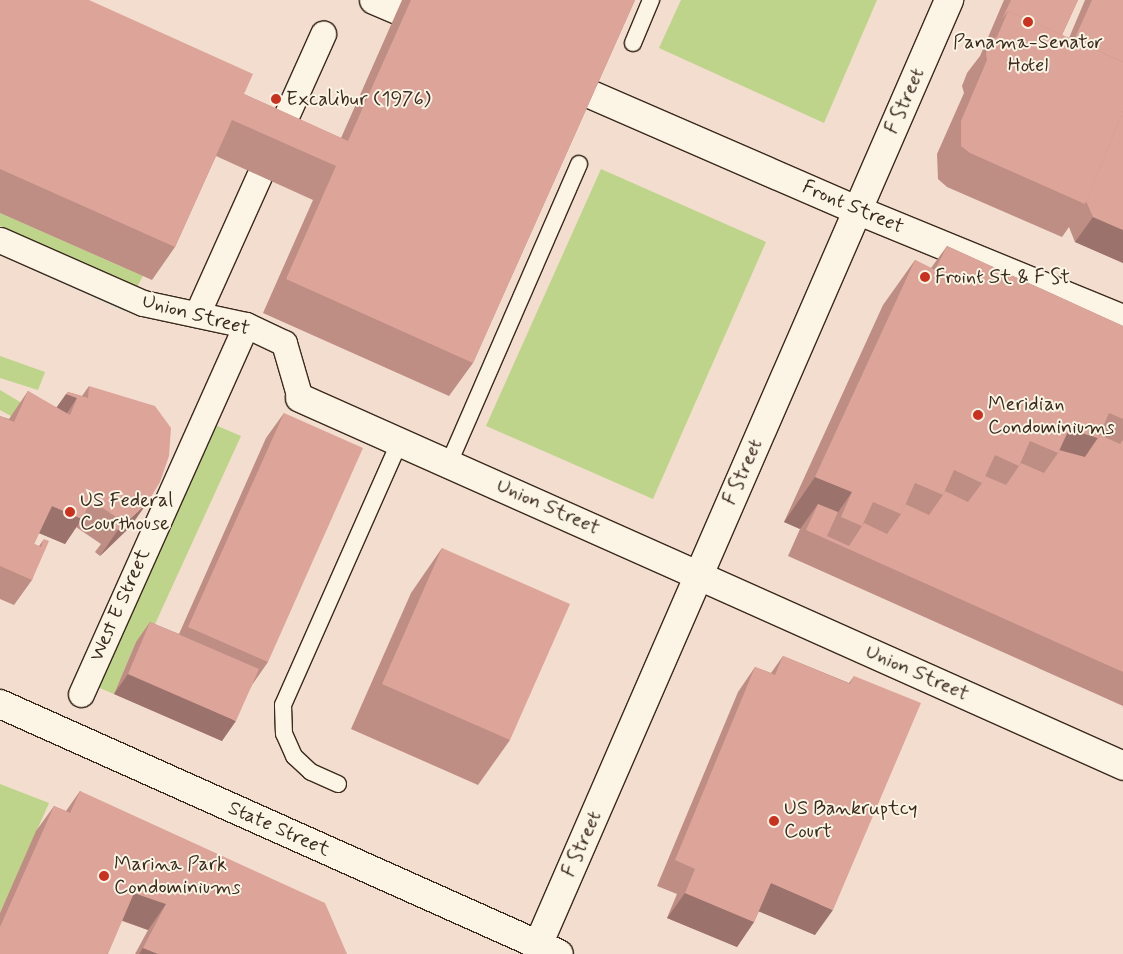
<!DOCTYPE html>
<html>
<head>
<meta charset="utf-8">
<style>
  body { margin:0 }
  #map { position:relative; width:1123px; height:954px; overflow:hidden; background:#f3ddce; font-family:Mynerve,sans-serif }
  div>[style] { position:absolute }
  .green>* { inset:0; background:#bdd48a }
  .water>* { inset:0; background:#8edfe5 }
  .roads { filter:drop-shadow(1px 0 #3b2a1e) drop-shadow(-1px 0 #3b2a1e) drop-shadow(0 1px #3b2a1e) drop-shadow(0 -1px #3b2a1e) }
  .service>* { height:16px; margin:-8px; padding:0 8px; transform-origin:8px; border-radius:8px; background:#fcf5e5 }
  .pedestrian>* { height:25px; margin:-12.5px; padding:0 12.5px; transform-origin:12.5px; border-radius:12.5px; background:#fcf5e5 }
  .minor>* { height:28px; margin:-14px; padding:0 14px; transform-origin:14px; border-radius:14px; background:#fcf5e5 }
  .tertiary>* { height:28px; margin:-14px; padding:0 14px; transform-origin:14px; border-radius:14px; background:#fcf5e5 }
  .secondary>* { height:28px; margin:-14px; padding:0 14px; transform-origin:14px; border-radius:14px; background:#fcf5e5 }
  .wall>* { inset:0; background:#be8d84 }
  .shaded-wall>* { inset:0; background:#9b736c }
  .building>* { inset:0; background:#dda49a }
  .dots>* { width:14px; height:14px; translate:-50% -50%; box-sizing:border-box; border:2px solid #fcf5e5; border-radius:50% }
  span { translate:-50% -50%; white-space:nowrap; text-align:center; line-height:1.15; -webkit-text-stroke:4px #fcf5e5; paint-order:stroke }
  .poi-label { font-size:20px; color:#3b2a1e }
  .left { translate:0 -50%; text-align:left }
  .street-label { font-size:20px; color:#3b2a1e }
</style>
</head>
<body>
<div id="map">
  <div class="green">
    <div style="clip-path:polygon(681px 0,877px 0,824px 123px,659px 48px)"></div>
    <div style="clip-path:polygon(601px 169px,766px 242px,653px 499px,486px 426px)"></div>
    <div style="clip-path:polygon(0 213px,143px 276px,137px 287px,0 226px)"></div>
    <div style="clip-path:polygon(0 356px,45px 372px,38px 390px,0 378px)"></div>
    <div style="clip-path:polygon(0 390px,40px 414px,33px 428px,0 410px)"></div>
    <div style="clip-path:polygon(213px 424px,241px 436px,145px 646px,136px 642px,114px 694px,95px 686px)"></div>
    <div style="clip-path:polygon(0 784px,49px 803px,0 913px)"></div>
  </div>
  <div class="water">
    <div style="clip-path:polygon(0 245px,128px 303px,125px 311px,0 255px)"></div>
  </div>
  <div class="roads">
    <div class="service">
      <div style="left:633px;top:43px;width:47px;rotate:-67.3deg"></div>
      <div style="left:449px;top:463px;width:326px;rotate:-66.5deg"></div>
      <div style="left:338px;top:784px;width:30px;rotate:-156deg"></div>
      <div style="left:311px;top:772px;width:23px;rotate:-137deg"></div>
      <div style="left:294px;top:756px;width:24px;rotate:-114deg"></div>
      <div style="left:284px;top:734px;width:29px;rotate:-92deg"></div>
      <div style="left:283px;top:705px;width:289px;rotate:-66.1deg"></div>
    </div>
    <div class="pedestrian">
      <div style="left:274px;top:143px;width:120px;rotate:-65.8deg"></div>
      <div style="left:0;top:240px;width:156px;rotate:23.8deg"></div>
      <div style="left:143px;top:303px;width:105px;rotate:12.1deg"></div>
      <div style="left:246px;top:325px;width:42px;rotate:25.3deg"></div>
      <div style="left:284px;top:343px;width:57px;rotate:73.8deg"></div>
      <div style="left:197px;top:314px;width:151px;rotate:-65.8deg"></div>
      <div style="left:81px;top:694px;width:404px;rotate:-65.9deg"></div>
    </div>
    <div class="minor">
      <div style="left:300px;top:398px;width:437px;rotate:24deg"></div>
    </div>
    <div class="tertiary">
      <div style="left:699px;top:576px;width:465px;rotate:24.1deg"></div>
      <div style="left:0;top:704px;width:612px;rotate:24.1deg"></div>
      <div style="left:538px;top:945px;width:1031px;rotate:-66.49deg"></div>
    </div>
    <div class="secondary">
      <div style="left:374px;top:0;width:25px;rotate:23deg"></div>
      <div style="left:585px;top:92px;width:296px;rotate:23.5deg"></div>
      <div style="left:857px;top:210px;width:287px;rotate:22.3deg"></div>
    </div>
  </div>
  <div class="wall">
    <div style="clip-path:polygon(0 0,244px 94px,341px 138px,402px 0,635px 0,473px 363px,449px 396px,263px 313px,313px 200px,216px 156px,175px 247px,152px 280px,0 213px)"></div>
    <div style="clip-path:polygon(1004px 0,1078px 0,1062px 35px,1069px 38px,1085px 0,1123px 0,1123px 263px,1075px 242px,1069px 227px,1062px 237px,947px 187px,938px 179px,937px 154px,964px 93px,962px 86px,967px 73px,980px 56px)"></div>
    <div style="clip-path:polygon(947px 246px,1123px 326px,1123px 706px,788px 556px,800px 529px,784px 522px,883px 305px,915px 260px,931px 268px)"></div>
    <div style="clip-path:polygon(89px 386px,130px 527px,100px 556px,95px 552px,101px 544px,76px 527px,65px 544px,39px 533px,34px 544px,39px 546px,44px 539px,32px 580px,14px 605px,0 599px,0 416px,9px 419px,28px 391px,56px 408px,68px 392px,82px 396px)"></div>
    <div style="clip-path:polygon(284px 413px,268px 662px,252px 685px,222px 741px,114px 694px,136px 642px,150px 622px,179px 634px,266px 438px)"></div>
    <div style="clip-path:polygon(442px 548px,510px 740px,478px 785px,351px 729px,411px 593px)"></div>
    <div style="clip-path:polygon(783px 656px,849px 683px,854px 676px,815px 935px,759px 911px,754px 922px,737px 947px,667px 918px,677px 894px,657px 886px,738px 692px,755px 667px,771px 673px)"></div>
    <div style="clip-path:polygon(80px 791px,347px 954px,135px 954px,148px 930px,122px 921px,0 954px,0 913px,36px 831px,54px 806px,66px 811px)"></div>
  </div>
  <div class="shaded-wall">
    <div style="clip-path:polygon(1093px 217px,1123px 230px,1123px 263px,1075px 242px)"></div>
    <div style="clip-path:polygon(66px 394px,77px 398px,60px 424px,48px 420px)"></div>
    <div style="clip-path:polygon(1069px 429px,1098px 438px,1067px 483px,1058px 453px)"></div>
    <div style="clip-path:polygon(815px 477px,852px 492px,821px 537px,818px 504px,800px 529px,784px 522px)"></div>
    <div style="clip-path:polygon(148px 502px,130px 527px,100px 556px,118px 530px)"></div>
    <div style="clip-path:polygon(52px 506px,82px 519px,65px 544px,34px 531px)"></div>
    <div style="clip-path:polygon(128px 674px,236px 721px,222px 741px,114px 694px)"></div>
    <div style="clip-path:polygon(771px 883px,833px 910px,815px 935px,753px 909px)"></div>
    <div style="clip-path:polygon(134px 893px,166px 904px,148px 930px,116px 918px)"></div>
    <div style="clip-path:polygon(685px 893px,754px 922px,737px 947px,667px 918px)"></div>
    <div style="clip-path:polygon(143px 948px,158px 954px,139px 954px)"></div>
  </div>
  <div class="building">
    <div style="clip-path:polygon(0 0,89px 0,253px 74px,244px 94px,348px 141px,411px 0,635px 0,473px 363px,286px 279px,336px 166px,232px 120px,175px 247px,0 169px)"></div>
    <div style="clip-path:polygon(1011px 0,1078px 0,1062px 35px,1008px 11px,1002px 19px)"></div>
    <div style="clip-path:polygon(1092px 0,1123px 0,1123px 62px,1074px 40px)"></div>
    <div style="clip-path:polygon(1008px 11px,1123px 62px,1123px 111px,1085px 204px,970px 153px,961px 146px,961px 121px,987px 60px,986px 53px,991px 40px,997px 37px)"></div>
    <div style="clip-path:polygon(1123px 111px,1123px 230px,1093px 217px,1086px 201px)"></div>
    <div style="clip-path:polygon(947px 246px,1123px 326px,1123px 419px,1109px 413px,1098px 438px,1069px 429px,1058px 453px,1030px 441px,1019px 466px,995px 455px,982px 483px,954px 470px,943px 495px,915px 483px,901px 514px,873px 502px,862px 526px,841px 517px,852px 492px,815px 477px,915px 260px,935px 270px)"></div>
    <div style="clip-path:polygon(89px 386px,155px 406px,171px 428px,169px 456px,160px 482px,148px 502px,118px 530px,113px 526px,119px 519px,91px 500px,82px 519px,52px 506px,34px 544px,41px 547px,44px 539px,49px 541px,32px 580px,0 566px,0 416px,14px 422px,28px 391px,70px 415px,77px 398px,66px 394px,68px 392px,88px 398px)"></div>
    <div style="clip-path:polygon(284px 413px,363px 448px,268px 662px,188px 627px)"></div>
    <div style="clip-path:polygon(1100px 435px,1120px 444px,1123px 440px,1123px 672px,806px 530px,818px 504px,838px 512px,827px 536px,849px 546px,864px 523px,887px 534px,901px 514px,905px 504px,929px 515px,943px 495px,945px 491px,968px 502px,982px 483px,985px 476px,1006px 485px,1021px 463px,1044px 473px,1058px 453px,1059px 450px,1085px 457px)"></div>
    <div style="clip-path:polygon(442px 548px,570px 604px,510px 740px,382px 684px)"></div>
    <div style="clip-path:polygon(150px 622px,259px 669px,236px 721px,128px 674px)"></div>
    <div style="clip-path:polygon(783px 656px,850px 684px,854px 676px,921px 703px,833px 910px,771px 883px,754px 922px,685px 893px,695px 869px,675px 860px,755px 667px,775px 675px)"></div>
    <div style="clip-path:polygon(80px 791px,325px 903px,347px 954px,158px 954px,143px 948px,166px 904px,134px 893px,108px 954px,0 954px,0 927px,54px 806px,70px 813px)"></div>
  </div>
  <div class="dots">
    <div style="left:1028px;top:22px;background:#c8321e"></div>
    <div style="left:276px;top:99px;background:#c8321e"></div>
    <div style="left:925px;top:277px;background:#c8321e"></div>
    <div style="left:978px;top:415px;background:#c8321e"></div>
    <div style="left:70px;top:512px;background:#c8321e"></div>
    <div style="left:774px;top:821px;background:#c8321e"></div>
    <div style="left:104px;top:876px;background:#c8321e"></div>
  </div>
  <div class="poi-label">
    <span style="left:1028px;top:54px">Panama-Senator<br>Hotel</span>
    <span class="left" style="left:286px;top:99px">Excalibur (1976)</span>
    <span class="left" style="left:935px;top:277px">Froint St &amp; F St</span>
    <span class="left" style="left:988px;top:416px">Meridian<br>Condominiums</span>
    <span class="left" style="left:80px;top:512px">US Federal<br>Courthouse</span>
    <span class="left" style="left:784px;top:820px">US Bankruptcy<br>Court</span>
    <span class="left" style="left:114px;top:876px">Marina Park<br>Condominiums</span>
  </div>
  <div class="street-label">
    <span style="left:905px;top:101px;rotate:-66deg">F Street</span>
    <span style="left:853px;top:207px;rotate:23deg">Front Street</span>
    <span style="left:196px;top:315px;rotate:15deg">Union Street</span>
    <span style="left:743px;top:472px;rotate:-66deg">F Street</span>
    <span style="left:548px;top:507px;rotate:24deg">Union Street</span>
    <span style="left:120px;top:605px;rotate:-66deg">West E Street</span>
    <span style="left:917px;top:673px;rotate:24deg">Union Street</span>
    <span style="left:279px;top:829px;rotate:24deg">State Street</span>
    <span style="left:582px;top:844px;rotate:-66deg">F Street</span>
  </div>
</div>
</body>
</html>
